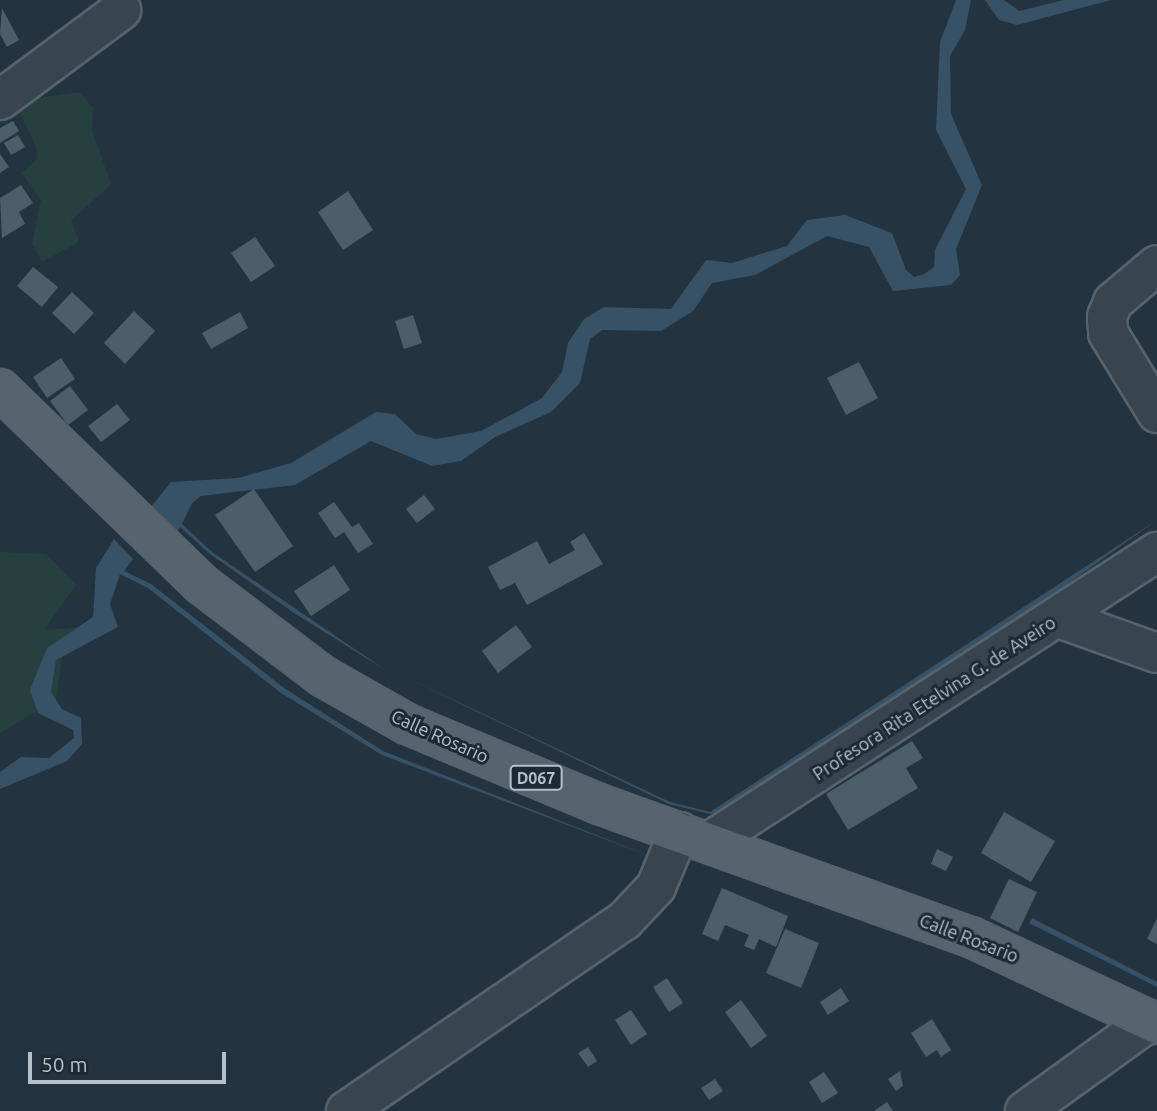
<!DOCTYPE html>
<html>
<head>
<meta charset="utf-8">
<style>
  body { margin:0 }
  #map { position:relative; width:1157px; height:1111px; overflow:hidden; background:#243340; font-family:Ubuntu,sans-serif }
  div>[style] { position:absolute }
  .green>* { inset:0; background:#264040 }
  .water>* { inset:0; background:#375267 }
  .building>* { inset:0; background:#4d5e6b }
  .roads { filter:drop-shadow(2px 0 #56636d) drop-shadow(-2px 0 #56636d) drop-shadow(0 2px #56636d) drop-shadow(0 -2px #56636d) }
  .minor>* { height:38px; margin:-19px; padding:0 19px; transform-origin:19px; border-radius:19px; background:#38454f }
  .major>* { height:38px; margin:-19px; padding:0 19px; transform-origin:19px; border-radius:19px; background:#56646f }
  span { translate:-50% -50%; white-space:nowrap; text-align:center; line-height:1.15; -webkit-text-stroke:6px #1d2a34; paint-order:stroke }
  .shield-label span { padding:2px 5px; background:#1d2a34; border:2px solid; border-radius:5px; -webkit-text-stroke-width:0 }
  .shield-label { font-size:16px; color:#b4c0ca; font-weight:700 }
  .street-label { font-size:18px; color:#b4c0ca }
  .scale { position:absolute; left:28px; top:1052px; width:198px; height:32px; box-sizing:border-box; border:4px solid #b4c0ca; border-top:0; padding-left:9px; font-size:21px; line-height:24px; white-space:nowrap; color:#b4c0ca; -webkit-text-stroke:5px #1d2a34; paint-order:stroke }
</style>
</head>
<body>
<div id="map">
  <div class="green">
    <div style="clip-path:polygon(79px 92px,93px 108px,92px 131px,111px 184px,71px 221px,79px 242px,42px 262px,32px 244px,41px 200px,22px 173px,38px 158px,36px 147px,18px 108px,26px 100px)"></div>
    <div style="clip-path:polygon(0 552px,46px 554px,76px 585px,44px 630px,84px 627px,62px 658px,56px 700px,0 733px)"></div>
  </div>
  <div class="water">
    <div style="clip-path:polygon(956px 0,971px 0,965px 30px,950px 56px,951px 114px,982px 185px,956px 249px,960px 275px,951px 285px,893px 291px,869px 247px,827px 236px,755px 275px,712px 283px,693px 311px,661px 331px,602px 330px,590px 339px,580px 383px,551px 412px,495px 437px,461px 461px,432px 466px,371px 441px,295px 485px,201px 496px,192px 503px,182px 524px,212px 552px,387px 671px,294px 613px,210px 554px,180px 527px,175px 536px,150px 508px,171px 482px,238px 478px,291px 463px,376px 412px,395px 414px,416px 434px,436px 439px,481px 431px,542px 398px,562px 372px,568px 343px,584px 319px,604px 307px,671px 309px,706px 260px,732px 263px,787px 246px,807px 220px,845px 215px,892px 233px,906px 270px,914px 277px,924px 274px,934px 267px,935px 250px,966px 189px,936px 130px,940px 42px)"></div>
    <div style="clip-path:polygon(985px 0,1004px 0,1019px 11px,1064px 0,1111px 0,1017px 25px,999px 20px)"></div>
    <div style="clip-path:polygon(1157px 520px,1059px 590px,723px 812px,710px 814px,669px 804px,403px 676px,670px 802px,710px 812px)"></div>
    <div style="clip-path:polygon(114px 539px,133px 559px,124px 571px,151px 584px,284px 688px,383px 751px,652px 857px,382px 755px,281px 693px,148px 588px,120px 574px,110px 604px,118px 627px,56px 660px,51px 692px,62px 709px,81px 718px,82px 744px,67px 761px,0 789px,0 772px,21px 757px,49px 758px,74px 738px,73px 730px,38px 713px,30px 690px,47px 648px,93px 617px,96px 568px)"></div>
    <div style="clip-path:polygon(1032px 918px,1157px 982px,1157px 987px,1029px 923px)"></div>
  </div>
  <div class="building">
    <div style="clip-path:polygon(2px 8px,19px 40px,7px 47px,0 34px)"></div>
    <div style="clip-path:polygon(13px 121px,19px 131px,0 143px,0 128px)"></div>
    <div style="clip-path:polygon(18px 135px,25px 147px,11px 155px,4px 143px)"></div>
    <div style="clip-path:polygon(0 154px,9px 167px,0 173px)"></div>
    <div style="clip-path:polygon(21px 185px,33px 203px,19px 212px,25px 224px,2px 238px,0 198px)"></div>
    <div style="clip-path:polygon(348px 191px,373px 230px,343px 250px,318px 212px)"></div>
    <div style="clip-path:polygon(255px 237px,275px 266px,251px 282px,231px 253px)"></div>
    <div style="clip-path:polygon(33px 267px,58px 287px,42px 307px,17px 286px)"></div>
    <div style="clip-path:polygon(72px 292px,94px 313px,74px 334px,52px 313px)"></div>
    <div style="clip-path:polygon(134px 311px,155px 331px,125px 364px,104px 343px)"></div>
    <div style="clip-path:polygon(240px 312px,248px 328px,211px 349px,202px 333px)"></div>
    <div style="clip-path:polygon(413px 315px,422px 343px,404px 349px,395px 321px)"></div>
    <div style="clip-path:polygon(61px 358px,75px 379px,47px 398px,33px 377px)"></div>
    <div style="clip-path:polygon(859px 362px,878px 398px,846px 415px,827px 378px)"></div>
    <div style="clip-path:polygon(70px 386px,88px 410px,68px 425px,50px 401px)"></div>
    <div style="clip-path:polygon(117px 404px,130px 420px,101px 442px,88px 426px)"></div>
    <div style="clip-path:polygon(254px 489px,293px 546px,255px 572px,215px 515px)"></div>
    <div style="clip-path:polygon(424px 495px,435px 509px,417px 523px,406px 509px)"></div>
    <div style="clip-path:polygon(334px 502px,352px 527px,359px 523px,373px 544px,358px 553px,344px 532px,335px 538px,318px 513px)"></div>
    <div style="clip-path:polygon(584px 533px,603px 564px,527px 605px,515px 583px,500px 590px,488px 567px,537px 541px,549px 564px,575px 550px,570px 542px)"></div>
    <div style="clip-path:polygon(334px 565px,350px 590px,311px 616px,294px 591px)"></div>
    <div style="clip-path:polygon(516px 625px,532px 647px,498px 673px,482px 651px)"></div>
    <div style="clip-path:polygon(912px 741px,923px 758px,906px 768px,918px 788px,848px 830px,826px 794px)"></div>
    <div style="clip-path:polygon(1004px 812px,1055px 841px,1031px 882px,981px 853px)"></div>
    <div style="clip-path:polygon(937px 849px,953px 857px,946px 871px,931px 864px)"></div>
    <div style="clip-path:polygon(1009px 879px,1037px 892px,1018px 932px,990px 918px)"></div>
    <div style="clip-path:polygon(722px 888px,788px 916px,776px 947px,759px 939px,754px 950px,744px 946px,749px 935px,725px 925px,718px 941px,702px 934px)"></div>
    <div style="clip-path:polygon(1157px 918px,1157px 944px,1147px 939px)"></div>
    <div style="clip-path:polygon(785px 929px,819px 943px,801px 988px,766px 973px)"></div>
    <div style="clip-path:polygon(667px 978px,683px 1003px,669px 1012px,653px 987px)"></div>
    <div style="clip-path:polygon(841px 988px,849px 1001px,828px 1015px,820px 1002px)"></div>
    <div style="clip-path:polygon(741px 1000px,767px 1036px,751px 1048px,725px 1012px)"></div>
    <div style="clip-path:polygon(631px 1010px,647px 1034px,631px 1045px,615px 1020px)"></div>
    <div style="clip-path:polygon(932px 1019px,951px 1050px,941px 1057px,937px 1050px,926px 1057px,911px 1033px)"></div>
    <div style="clip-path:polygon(588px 1047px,597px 1061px,588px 1067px,578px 1053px)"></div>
    <div style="clip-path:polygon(900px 1071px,903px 1086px,896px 1091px,888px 1079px)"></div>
    <div style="clip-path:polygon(824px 1072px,838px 1093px,822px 1103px,809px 1082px)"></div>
    <div style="clip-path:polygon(715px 1079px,723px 1091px,709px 1100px,701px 1088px)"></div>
    <div style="clip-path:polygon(887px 1102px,893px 1111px,874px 1111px)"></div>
  </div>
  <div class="roads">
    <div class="minor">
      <div style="left:0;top:100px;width:151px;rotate:-36.6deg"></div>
      <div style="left:1157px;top:265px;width:57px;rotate:139.9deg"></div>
      <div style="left:1113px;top:302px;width:16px;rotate:112deg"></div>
      <div style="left:1107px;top:317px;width:16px;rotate:86deg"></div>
      <div style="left:1108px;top:333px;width:94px;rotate:58.5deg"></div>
      <div style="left:1059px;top:618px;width:104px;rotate:19.7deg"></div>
      <div style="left:709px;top:842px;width:534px;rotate:-32.92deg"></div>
      <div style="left:346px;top:1111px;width:337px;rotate:-34.4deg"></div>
      <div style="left:624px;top:921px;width:47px;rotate:-46.7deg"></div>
      <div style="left:656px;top:887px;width:60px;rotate:-67.3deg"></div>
      <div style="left:1025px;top:1111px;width:155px;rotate:-35.8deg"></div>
    </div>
    <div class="major">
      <div style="left:0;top:389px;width:279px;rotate:44.1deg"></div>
      <div style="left:200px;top:583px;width:156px;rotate:37.2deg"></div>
      <div style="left:324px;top:677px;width:95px;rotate:29.5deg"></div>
      <div style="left:407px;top:724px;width:208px;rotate:22.6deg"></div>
      <div style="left:599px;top:804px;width:395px;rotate:19.7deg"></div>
      <div style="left:971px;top:937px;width:205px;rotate:25.1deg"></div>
    </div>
  </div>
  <div class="shield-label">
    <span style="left:536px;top:778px">D067</span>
  </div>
  <div class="street-label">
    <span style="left:934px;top:698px;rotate:-33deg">Profesora Rita Etelvina G. de Aveiro</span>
    <span style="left:440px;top:736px;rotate:24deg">Calle Rosario</span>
    <span style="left:969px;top:938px;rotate:21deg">Calle Rosario</span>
  </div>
  <div class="scale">50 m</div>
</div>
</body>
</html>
